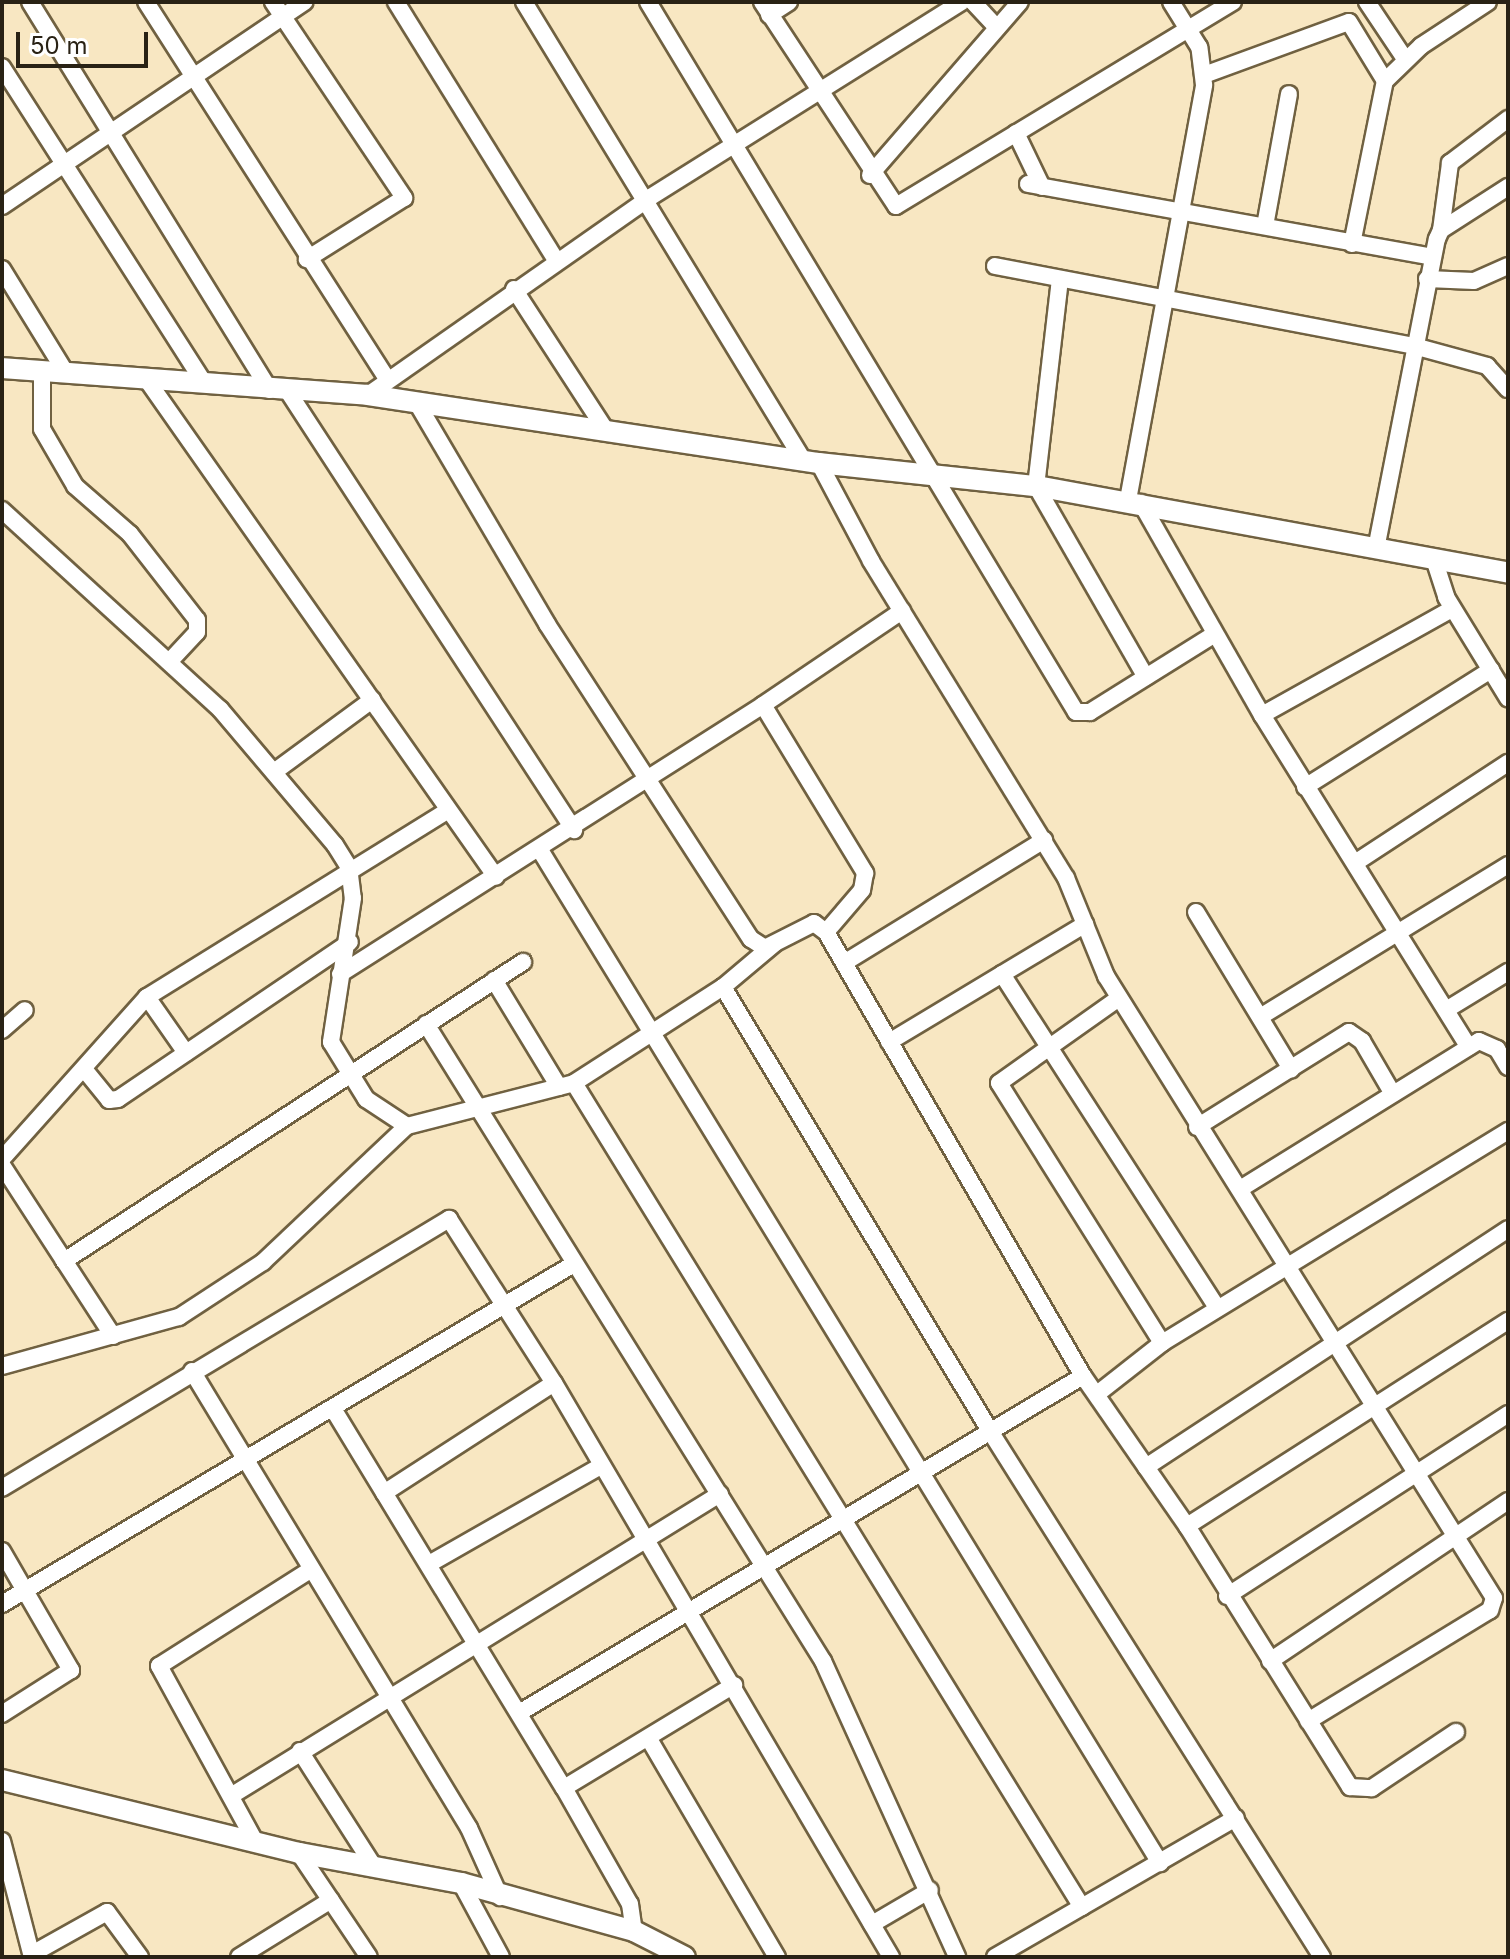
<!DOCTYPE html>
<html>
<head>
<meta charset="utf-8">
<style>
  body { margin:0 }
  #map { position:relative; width:1510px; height:1959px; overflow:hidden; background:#f8e7c2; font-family:Inter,sans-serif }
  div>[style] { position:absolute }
  .roads { filter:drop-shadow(2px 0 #706141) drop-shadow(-2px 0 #706141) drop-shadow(0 2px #706141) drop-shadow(0 -2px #706141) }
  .minor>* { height:16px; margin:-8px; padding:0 8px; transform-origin:8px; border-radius:8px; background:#fff }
  .tertiary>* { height:20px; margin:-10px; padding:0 10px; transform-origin:10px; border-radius:10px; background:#fff }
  span { translate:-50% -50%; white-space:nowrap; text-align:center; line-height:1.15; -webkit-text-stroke:6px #fff; paint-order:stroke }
  .frame { position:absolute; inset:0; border:4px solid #292215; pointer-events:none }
  .scale { position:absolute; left:16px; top:32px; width:132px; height:36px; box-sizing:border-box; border:4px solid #292215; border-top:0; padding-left:10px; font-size:24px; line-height:28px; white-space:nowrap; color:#292215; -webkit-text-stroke:6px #fff; paint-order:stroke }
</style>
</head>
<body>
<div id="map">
  <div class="roads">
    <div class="minor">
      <div style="left:30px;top:2px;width:456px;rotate:58.3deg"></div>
      <div style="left:146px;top:2px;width:449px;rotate:57.4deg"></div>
      <div style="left:273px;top:2px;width:236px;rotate:56.2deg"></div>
      <div style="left:404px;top:198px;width:115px;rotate:147.8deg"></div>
      <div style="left:396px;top:2px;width:304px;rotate:58.2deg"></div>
      <div style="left:524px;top:2px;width:536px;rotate:58.65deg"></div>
      <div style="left:648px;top:2px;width:829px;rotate:58.92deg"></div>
      <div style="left:1076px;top:712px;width:14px"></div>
      <div style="left:1090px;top:712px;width:147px;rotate:-32deg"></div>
      <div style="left:762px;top:2px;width:244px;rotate:56.7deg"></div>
      <div style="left:896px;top:206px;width:394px;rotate:-31.2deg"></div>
      <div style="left:973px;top:2px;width:35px;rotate:47deg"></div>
      <div style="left:1367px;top:2px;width:69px;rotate:56.3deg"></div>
      <div style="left:769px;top:15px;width:24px;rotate:-33deg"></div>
      <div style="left:2px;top:67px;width:375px;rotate:57.4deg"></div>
      <div style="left:1204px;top:75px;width:154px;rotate:-20.1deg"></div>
      <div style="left:1349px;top:22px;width:69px;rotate:58.6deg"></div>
      <div style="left:1016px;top:133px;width:60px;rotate:64.3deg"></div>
      <div style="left:870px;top:175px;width:229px;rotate:-49.1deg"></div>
      <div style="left:1028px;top:184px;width:411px;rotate:10.2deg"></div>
      <div style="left:2px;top:206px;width:365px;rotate:-34deg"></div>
      <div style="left:1265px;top:226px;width:134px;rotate:-79.7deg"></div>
      <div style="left:1441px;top:230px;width:68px;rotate:-82.3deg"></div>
      <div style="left:1450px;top:163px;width:73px;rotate:-37.2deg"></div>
      <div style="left:1352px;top:244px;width:166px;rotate:-78.6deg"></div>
      <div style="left:1385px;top:81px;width:50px;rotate:-44.2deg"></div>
      <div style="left:1421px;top:46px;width:80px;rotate:-33.3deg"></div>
      <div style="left:995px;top:266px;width:427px;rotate:10.8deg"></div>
      <div style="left:1414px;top:346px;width:76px;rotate:15.3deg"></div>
      <div style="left:1487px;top:366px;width:31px;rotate:48deg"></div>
      <div style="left:2px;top:269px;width:122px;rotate:58.4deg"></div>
      <div style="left:1060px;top:279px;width:208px;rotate:96.6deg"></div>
      <div style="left:1036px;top:486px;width:220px;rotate:60.1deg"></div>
      <div style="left:1427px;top:279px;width:47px;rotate:2.4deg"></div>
      <div style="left:1474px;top:281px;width:37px;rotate:-24deg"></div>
      <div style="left:514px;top:289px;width:171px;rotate:57deg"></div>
      <div style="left:42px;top:371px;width:58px;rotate:90deg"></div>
      <div style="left:42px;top:429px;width:66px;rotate:59.9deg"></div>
      <div style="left:75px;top:486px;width:73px;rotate:41.1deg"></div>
      <div style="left:130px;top:534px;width:109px;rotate:52.1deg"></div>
      <div style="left:197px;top:620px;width:12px;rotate:90deg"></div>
      <div style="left:197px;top:632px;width:40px;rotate:133deg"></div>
      <div style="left:147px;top:380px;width:607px;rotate:54.92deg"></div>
      <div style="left:289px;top:393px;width:522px;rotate:56.89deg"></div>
      <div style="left:368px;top:395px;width:343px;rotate:-35deg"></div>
      <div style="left:649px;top:198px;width:369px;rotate:-32.1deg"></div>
      <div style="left:417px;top:403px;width:256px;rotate:59.5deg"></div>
      <div style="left:547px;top:624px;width:375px;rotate:57.1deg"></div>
      <div style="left:751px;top:939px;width:17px;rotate:33deg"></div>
      <div style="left:765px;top:948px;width:55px;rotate:-27deg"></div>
      <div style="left:814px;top:923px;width:15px;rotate:37deg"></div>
      <div style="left:826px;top:932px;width:513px;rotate:59.94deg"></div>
      <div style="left:1083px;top:1376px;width:183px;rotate:55.3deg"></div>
      <div style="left:1187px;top:1526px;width:308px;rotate:58deg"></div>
      <div style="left:1350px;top:1787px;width:22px;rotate:3deg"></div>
      <div style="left:1372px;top:1788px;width:101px;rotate:-33.7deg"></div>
      <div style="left:819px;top:463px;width:111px;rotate:62deg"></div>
      <div style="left:871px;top:561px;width:372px;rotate:58.4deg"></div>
      <div style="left:1066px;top:878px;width:106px;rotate:67.8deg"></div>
      <div style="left:1106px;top:976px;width:733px;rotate:58.04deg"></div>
      <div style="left:1494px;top:1598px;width:13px;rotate:108deg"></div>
      <div style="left:1490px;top:1610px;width:213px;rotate:148.6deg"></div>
      <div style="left:1128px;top:500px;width:422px;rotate:-79.6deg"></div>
      <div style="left:1204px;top:85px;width:38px;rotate:-97deg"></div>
      <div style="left:1199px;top:47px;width:53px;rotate:-121.9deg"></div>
      <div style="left:1141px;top:503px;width:244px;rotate:60.3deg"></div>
      <div style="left:1262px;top:715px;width:391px;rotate:58.1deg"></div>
      <div style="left:2px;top:510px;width:295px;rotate:42.4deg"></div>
      <div style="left:220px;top:709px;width:178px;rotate:49.8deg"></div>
      <div style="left:335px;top:845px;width:26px;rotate:58deg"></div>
      <div style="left:349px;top:867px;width:31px;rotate:83deg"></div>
      <div style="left:353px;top:898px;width:146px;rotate:98.7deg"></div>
      <div style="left:331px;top:1042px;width:67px;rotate:58.4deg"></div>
      <div style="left:366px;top:1099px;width:49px;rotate:33.4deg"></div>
      <div style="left:1376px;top:549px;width:316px;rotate:-78.9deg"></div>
      <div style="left:1437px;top:239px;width:10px;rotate:-66deg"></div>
      <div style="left:1441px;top:230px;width:80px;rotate:-32.7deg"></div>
      <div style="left:1434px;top:559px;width:40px;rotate:72deg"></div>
      <div style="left:1446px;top:597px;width:119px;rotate:58.5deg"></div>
      <div style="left:763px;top:705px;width:168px;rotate:-34.1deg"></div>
      <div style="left:1262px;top:715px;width:218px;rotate:-29.2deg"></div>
      <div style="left:274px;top:772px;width:122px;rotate:-36.3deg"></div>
      <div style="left:1305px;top:787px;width:220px;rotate:-32.2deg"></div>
      <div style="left:540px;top:850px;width:1188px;rotate:58.53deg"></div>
      <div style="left:1355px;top:863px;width:183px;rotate:-33.2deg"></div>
      <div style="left:1196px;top:912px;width:184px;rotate:58.8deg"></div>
      <div style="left:844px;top:963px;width:235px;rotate:-31.6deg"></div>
      <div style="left:340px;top:974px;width:501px;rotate:-32.45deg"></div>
      <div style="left:763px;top:705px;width:197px;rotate:58.7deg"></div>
      <div style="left:865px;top:873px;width:17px;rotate:100deg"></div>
      <div style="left:862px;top:890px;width:55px;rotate:130.6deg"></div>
      <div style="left:1002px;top:974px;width:397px;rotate:57.2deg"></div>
      <div style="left:494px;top:980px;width:125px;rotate:58.7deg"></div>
      <div style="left:723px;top:987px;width:67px;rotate:-40.1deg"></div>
      <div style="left:147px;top:997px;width:68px;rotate:55.1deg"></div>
      <div style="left:1119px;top:998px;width:147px;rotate:144.7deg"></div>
      <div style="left:999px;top:1083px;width:307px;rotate:57.9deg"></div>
      <div style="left:1446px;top:1010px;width:73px;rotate:-31.5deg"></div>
      <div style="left:1260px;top:1017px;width:291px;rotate:-31.5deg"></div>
      <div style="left:426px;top:1024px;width:751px;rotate:58.07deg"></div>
      <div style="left:823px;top:1661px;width:325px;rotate:65.6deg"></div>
      <div style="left:2px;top:1030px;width:30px;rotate:-41deg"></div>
      <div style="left:889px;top:1042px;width:229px;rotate:-31deg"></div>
      <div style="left:84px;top:1069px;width:40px;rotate:51deg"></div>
      <div style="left:109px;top:1100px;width:9px;rotate:-6deg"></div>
      <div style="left:118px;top:1099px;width:280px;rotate:-34.1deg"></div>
      <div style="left:574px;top:1083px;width:968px;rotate:58.35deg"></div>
      <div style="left:1197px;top:1127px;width:179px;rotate:-32deg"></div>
      <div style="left:1349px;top:1032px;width:16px;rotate:35deg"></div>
      <div style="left:1362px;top:1041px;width:61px;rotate:59.7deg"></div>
      <div style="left:2px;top:1159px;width:217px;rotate:-48.2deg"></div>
      <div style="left:147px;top:997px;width:353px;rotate:-31.8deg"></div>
      <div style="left:2px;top:1165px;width:204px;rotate:57deg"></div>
      <div style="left:1240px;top:1189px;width:281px;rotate:-31.8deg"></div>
      <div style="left:1479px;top:1041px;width:20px;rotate:24deg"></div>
      <div style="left:1497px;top:1049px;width:21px;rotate:59deg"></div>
      <div style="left:64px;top:1261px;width:548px;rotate:-33.08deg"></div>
      <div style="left:2px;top:1366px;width:184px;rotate:-15.5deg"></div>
      <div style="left:179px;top:1317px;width:100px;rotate:-33.2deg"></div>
      <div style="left:263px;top:1262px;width:198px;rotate:-43.4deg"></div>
      <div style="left:407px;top:1126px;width:172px;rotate:-14.4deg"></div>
      <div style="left:574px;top:1083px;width:177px;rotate:-32.8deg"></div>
      <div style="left:723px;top:987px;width:518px;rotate:58.98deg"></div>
      <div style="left:990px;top:1431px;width:622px;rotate:57.74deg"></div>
      <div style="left:192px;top:1371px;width:534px;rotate:58.78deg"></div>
      <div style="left:469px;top:1828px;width:76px;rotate:65.8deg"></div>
      <div style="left:1097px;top:1394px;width:83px;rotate:-38.1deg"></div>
      <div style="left:1162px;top:1343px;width:406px;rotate:-31.5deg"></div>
      <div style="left:335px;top:1412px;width:440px;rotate:58.7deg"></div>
      <div style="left:564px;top:1788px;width:133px;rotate:60.4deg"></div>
      <div style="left:630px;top:1904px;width:27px;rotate:82deg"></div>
      <div style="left:1146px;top:1467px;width:433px;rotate:-33.3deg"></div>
      <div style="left:2px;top:1488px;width:522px;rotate:-31.04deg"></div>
      <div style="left:449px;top:1219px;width:195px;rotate:57.4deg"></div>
      <div style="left:554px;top:1383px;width:666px;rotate:59.58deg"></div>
      <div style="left:384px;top:1493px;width:202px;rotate:-32.9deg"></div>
      <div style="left:1187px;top:1526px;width:381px;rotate:-32.6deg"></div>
      <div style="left:2px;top:1551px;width:138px;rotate:59.9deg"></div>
      <div style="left:71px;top:1670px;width:82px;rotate:147.5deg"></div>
      <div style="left:429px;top:1564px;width:198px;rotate:-29.7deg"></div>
      <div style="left:1227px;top:1596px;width:335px;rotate:-32.9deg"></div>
      <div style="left:2px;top:1604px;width:663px;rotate:-30.74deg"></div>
      <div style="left:1270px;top:1661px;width:287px;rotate:-33.9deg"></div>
      <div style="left:519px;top:1713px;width:657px;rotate:-30.86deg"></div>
      <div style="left:649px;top:1739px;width:253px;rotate:59.6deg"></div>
      <div style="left:300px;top:1751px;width:135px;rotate:57.4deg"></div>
      <div style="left:564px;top:1788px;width:199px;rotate:-31.2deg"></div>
      <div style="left:234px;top:1794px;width:571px;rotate:-31.69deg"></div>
      <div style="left:2px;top:1841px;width:120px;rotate:75.5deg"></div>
      <div style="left:256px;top:1843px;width:202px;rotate:-118.7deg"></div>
      <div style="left:159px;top:1666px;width:179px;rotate:-32.4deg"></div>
      <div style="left:299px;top:1853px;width:125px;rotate:56.1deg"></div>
      <div style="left:461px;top:1883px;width:84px;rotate:61.6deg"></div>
      <div style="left:872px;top:1924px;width:67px;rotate:-30.4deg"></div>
      <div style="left:32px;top:1954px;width:86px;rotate:-29.2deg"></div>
      <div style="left:107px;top:1912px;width:56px;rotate:53.7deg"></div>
      <div style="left:239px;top:1957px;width:108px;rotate:-31.8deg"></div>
      <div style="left:995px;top:1957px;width:278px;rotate:-30deg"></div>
    </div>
    <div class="tertiary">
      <div style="left:2px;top:368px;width:367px;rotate:4.2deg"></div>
      <div style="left:368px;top:395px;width:456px;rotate:8.6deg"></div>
      <div style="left:819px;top:463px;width:218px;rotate:6.1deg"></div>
      <div style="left:1036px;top:486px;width:480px;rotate:10.4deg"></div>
      <div style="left:2px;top:1780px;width:306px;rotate:13.8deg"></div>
      <div style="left:299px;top:1853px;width:165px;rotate:10.5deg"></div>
      <div style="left:461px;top:1883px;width:180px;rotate:15.5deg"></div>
      <div style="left:634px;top:1931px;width:57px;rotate:27deg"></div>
    </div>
  </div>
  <div class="frame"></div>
  <div class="scale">50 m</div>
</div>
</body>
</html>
